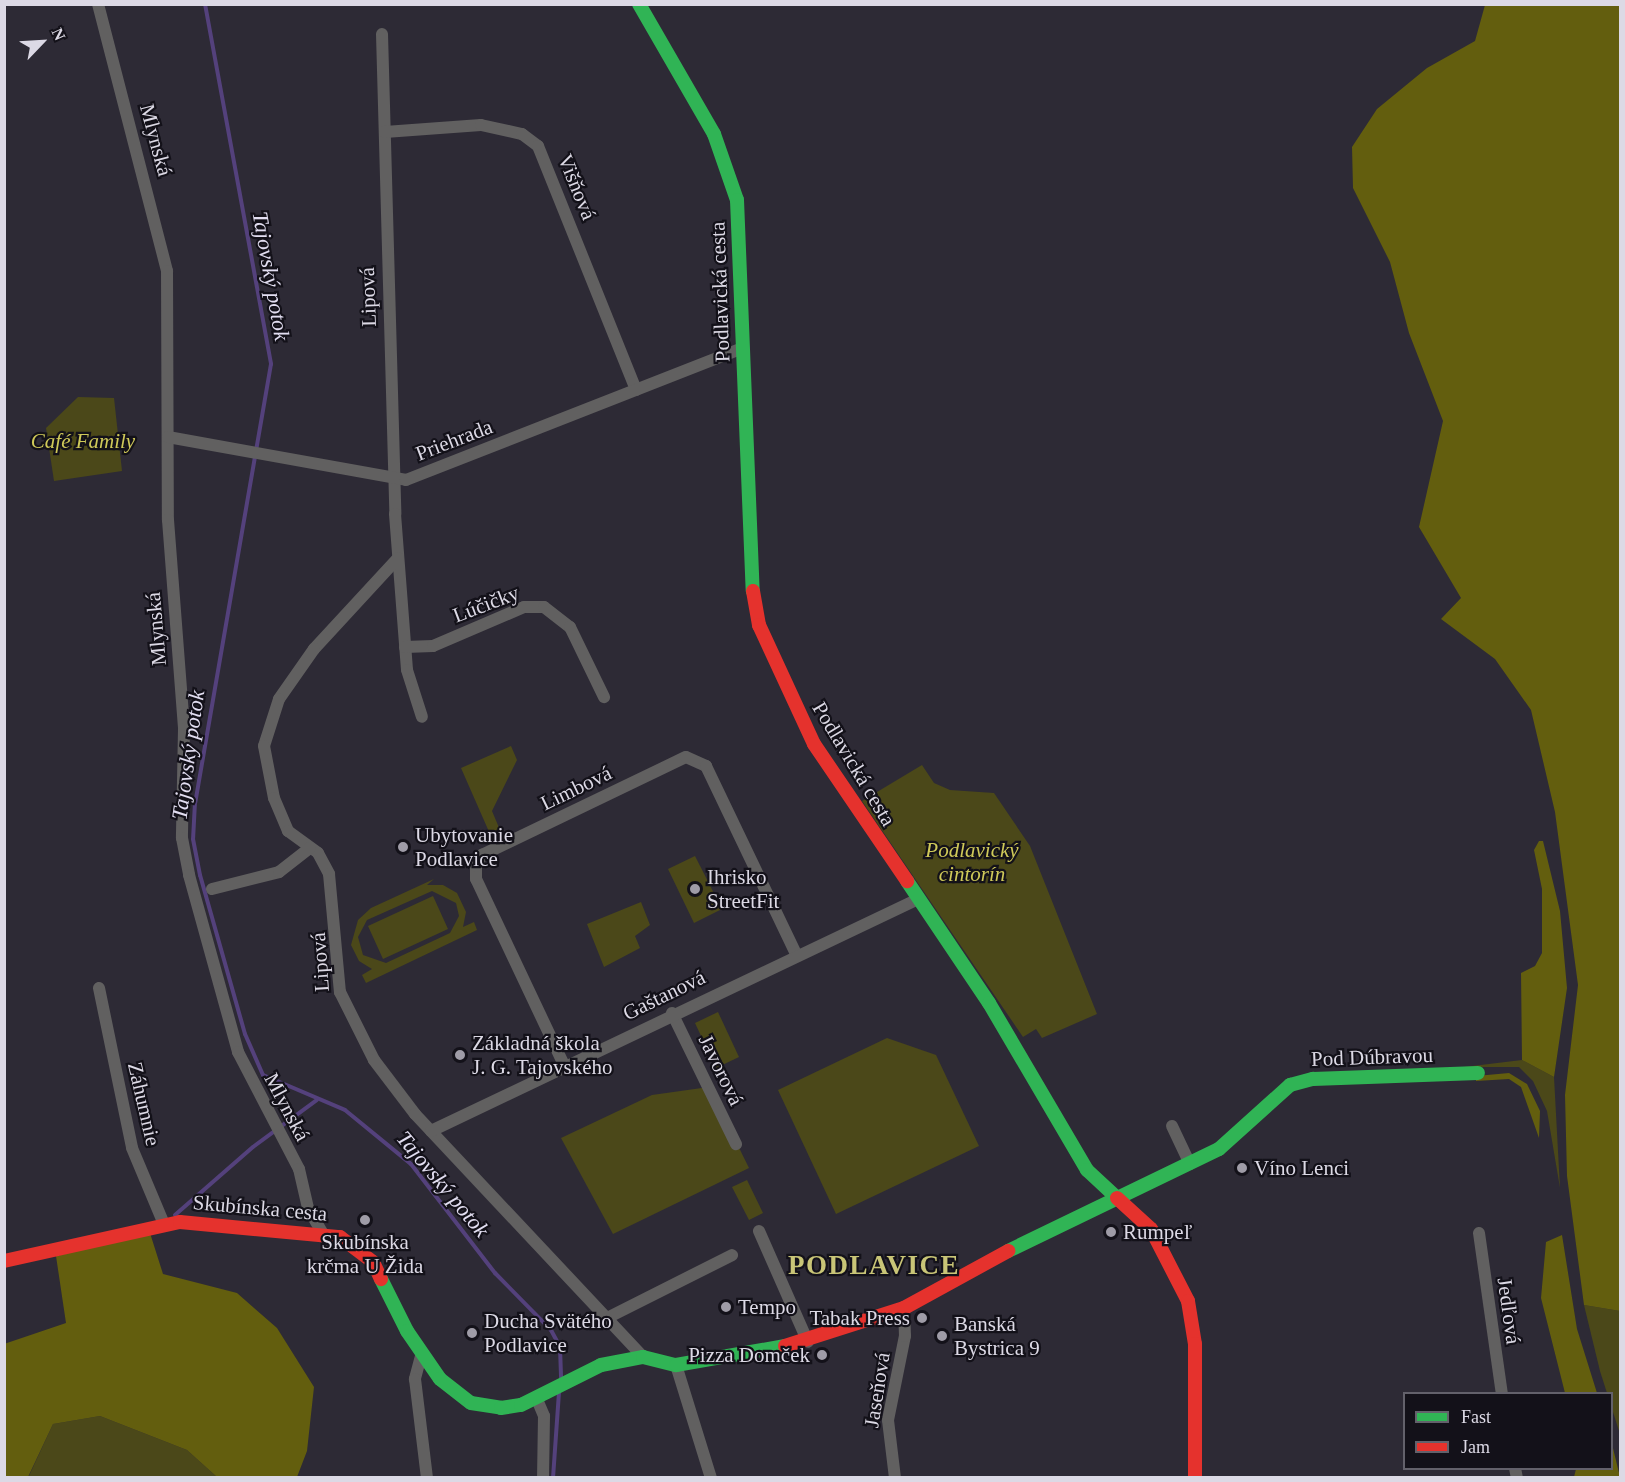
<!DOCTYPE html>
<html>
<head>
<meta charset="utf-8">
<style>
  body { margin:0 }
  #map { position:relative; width:1625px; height:1482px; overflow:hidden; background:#2d2a35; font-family:"Times New Roman",serif }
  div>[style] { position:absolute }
  .green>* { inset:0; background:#4b4819 }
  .forest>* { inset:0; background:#635e0e }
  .stream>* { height:4px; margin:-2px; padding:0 2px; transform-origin:2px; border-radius:2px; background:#54417c }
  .street>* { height:12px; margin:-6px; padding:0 6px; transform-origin:6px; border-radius:6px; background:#616060 }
  .fast>* { height:14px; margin:-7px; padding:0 7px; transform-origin:7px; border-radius:7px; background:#30b455 }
  .jam>* { height:14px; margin:-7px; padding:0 7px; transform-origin:7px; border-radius:7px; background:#e5322d }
  .dots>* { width:16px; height:16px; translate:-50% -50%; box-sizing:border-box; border:3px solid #131119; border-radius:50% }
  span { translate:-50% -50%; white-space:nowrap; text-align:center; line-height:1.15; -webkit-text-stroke:4.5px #131119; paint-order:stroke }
  .street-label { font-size:21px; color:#dcd9e5 }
  .park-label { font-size:21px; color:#cfc959; font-style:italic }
  .poi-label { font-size:21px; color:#dcd9e5 }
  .left { translate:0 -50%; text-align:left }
  .right { translate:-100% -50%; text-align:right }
  .water-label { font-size:22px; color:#e2def1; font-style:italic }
  .district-label { font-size:27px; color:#c9c577; font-weight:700; letter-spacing:1.5px }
  .frame { position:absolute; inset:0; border:6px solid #dcd9e5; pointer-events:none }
  .legend { position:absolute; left:1403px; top:1392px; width:210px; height:78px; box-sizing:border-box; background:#131119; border:2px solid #63616b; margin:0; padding:8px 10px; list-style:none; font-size:18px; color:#dcd9e5 }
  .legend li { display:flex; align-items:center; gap:12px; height:30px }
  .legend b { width:30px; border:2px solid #63616b }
  .north { position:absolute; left:12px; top:12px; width:60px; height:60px; -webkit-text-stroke:4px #131119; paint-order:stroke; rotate:65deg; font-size:16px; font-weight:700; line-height:24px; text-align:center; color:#dcd9e5 }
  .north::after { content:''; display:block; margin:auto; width:21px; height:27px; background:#dcd9e5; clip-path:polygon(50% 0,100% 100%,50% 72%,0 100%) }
</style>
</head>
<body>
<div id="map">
  <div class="green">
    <div style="clip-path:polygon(78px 397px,114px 398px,122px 471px,54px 481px,46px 428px)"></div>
    <div style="clip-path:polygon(511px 746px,517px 760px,492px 811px,500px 830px,490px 834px,461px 768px)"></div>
    <div style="clip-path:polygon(922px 765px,934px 783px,950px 790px,994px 793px,1030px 846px,1097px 1014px,1042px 1038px,1036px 1029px,1023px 1037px,862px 801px)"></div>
    <div style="clip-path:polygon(695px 856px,722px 909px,694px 923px,668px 869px)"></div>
    <div style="clip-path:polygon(evenodd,434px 879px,427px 885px,443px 885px,457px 893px,466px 912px,463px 927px,474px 922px,477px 930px,366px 983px,362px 975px,372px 969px,359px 961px,351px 945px,358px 920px,371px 908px,434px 879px,432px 891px,456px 903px,459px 916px,450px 933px,386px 963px,363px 955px,358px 937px,367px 920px,432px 891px)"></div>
    <div style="clip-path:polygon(433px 896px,448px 929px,383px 959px,368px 926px)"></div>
    <div style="clip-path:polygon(641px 902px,650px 925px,635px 936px,640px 948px,604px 967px,587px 924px)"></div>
    <div style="clip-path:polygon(718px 1012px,739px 1057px,716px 1068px,695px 1023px)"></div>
    <div style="clip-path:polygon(887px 1038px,936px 1055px,979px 1146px,836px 1214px,778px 1090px)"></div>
    <div style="clip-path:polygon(1522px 1060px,1554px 1077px,1560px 1188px,1547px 1111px,1533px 1081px,1519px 1067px,1464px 1067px)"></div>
    <div style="clip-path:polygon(709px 1087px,749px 1168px,613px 1234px,561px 1138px,652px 1095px)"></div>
    <div style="clip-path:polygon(747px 1180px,763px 1213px,749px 1220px,732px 1187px)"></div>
    <div style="clip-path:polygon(1584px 1305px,1620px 1311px,1620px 1434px,1600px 1371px)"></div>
    <div style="clip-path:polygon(100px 1416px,187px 1450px,217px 1477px,28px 1478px,53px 1424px)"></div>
  </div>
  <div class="forest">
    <div style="clip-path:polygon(1485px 5px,1620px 5px,1620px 1311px,1584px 1305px,1567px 1176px,1565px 1095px,1578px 985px,1555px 812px,1531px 710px,1495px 659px,1441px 619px,1461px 598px,1419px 527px,1443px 421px,1409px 333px,1390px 262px,1353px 188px,1352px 147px,1377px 109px,1427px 68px,1475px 41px)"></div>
    <div style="clip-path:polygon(1539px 841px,1543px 841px,1560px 911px,1567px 988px,1554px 1077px,1522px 1060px,1521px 973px,1535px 966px,1542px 953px,1542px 889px,1534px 850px)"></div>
    <div style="clip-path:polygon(1509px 1073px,1527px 1084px,1540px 1111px,1539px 1138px,1521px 1087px,1509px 1079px,1476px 1081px,1476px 1076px)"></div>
    <div style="clip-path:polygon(150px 1233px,163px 1274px,237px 1293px,277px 1328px,314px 1387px,307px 1451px,297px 1477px,217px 1477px,187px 1450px,100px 1416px,53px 1424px,28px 1477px,5px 1477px,4px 1344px,66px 1323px,56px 1256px)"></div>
    <div style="clip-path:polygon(1562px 1235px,1577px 1329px,1597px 1393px,1565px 1393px,1541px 1298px,1546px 1242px)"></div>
    <div style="clip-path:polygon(1612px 1444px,1620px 1477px,1574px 1477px,1576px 1469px,1612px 1468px)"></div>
  </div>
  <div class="stream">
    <div style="left:205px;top:4px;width:366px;rotate:79.6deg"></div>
    <div style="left:271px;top:364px;width:445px;rotate:99.8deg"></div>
    <div style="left:195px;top:802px;width:37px;rotate:93deg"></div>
    <div style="left:193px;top:839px;width:37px;rotate:79deg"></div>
    <div style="left:200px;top:875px;width:165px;rotate:74.2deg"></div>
    <div style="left:245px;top:1034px;width:45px;rotate:66.3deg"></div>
    <div style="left:263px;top:1075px;width:89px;rotate:23.1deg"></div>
    <div style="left:345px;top:1110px;width:85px;rotate:39.3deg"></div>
    <div style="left:411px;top:1164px;width:138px;rotate:52.4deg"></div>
    <div style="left:495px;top:1273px;width:80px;rotate:45.5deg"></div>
    <div style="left:551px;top:1330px;width:19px;rotate:62deg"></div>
    <div style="left:560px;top:1347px;width:32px;rotate:88deg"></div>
    <div style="left:175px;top:1215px;width:103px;rotate:-41.1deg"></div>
    <div style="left:253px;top:1147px;width:79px;rotate:-36.3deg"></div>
    <div style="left:553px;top:1478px;width:86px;rotate:-86deg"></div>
  </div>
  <div class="street">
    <div style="left:98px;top:4px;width:276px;rotate:75.5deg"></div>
    <div style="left:167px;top:271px;width:249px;rotate:89.8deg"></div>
    <div style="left:168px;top:520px;width:210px;rotate:85.6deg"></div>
    <div style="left:184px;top:729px;width:109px;rotate:91.1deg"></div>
    <div style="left:182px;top:838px;width:38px;rotate:79deg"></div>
    <div style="left:189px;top:875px;width:184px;rotate:74.5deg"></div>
    <div style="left:238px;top:1052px;width:132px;rotate:62.5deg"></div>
    <div style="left:299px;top:1169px;width:40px;rotate:77deg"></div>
    <div style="left:308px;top:1208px;width:28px;rotate:60deg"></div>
    <div style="left:382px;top:34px;width:480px;rotate:88.4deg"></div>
    <div style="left:395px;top:514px;width:156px;rotate:85.6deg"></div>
    <div style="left:407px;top:670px;width:49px;rotate:72.3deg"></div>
    <div style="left:385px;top:132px;width:96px;rotate:-4.2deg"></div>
    <div style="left:481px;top:125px;width:42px;rotate:12.4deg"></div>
    <div style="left:522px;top:134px;width:20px;rotate:37deg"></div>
    <div style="left:538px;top:146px;width:263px;rotate:68.1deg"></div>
    <div style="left:168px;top:437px;width:242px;rotate:10.2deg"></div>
    <div style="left:406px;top:480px;width:362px;rotate:-21.4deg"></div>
    <div style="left:398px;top:558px;width:124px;rotate:132.7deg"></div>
    <div style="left:314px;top:649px;width:61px;rotate:125deg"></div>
    <div style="left:279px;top:699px;width:49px;rotate:107.7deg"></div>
    <div style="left:264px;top:746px;width:53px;rotate:79.1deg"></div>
    <div style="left:274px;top:798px;width:36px;rotate:67deg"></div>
    <div style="left:288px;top:831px;width:37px;rotate:36deg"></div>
    <div style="left:318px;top:853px;width:24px;rotate:62deg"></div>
    <div style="left:329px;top:874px;width:119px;rotate:84.7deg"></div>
    <div style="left:340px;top:992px;width:76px;rotate:63.4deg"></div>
    <div style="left:374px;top:1060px;width:68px;rotate:52.8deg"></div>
    <div style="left:415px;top:1114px;width:333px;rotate:46.8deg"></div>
    <div style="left:405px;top:647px;width:28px;rotate:-2deg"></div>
    <div style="left:433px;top:646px;width:99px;rotate:-23.2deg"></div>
    <div style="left:524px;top:607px;width:20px"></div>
    <div style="left:544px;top:607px;width:33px;rotate:38deg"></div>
    <div style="left:570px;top:627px;width:78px;rotate:64.1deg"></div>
    <div style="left:212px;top:889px;width:69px;rotate:-14.2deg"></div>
    <div style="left:279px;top:872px;width:39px;rotate:-38deg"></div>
    <div style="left:99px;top:988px;width:163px;rotate:78.3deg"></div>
    <div style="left:132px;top:1148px;width:82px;rotate:67.2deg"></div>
    <div style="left:672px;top:1013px;width:146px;rotate:64deg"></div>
    <div style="left:564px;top:1065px;width:206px;rotate:-115.3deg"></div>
    <div style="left:476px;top:879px;width:13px;rotate:-90deg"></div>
    <div style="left:476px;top:866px;width:13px;rotate:-61deg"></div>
    <div style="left:482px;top:855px;width:226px;rotate:-25.7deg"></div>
    <div style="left:686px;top:757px;width:22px;rotate:24deg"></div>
    <div style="left:706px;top:766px;width:208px;rotate:64.4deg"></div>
    <div style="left:1172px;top:1126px;width:42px;rotate:64.7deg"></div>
    <div style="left:431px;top:1131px;width:537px;rotate:-25.47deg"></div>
    <div style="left:759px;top:1231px;width:121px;rotate:66.2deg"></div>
    <div style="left:1479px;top:1233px;width:163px;rotate:81.9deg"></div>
    <div style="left:607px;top:1318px;width:140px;rotate:-26.7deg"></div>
    <div style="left:421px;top:1356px;width:24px;rotate:105deg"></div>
    <div style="left:415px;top:1379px;width:100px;rotate:83.1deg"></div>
    <div style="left:676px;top:1365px;width:118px;rotate:72.8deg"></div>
    <div style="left:536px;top:1397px;width:21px;rotate:67deg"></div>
    <div style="left:544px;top:1416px;width:62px;rotate:90.9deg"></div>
    <div style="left:1515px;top:1468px;width:10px;rotate:79deg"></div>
    <div style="left:895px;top:1478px;width:58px;rotate:-96.9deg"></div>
    <div style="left:888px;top:1420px;width:86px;rotate:-78.6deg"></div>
    <div style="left:905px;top:1336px;width:28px;rotate:-92deg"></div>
  </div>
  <div class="fast">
    <div style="left:639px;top:4px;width:150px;rotate:60deg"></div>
    <div style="left:714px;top:134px;width:70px;rotate:70.8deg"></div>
    <div style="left:737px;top:200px;width:391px;rotate:87.7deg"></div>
    <div style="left:907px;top:881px;width:147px;rotate:56.1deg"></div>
    <div style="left:989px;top:1003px;width:194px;rotate:59.6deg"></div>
    <div style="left:1087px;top:1170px;width:41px;rotate:43deg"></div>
    <div style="left:1008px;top:1251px;width:234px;rotate:-25.8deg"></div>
    <div style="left:1219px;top:1149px;width:96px;rotate:-42deg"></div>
    <div style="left:1290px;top:1085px;width:24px;rotate:-15deg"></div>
    <div style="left:1313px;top:1079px;width:165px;rotate:-2.1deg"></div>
    <div style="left:381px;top:1279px;width:58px;rotate:63.4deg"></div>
    <div style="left:407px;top:1331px;width:58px;rotate:55.5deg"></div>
    <div style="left:440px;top:1379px;width:39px;rotate:38deg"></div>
    <div style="left:471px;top:1403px;width:30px;rotate:9deg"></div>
    <div style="left:501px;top:1408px;width:20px;rotate:-9deg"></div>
    <div style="left:521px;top:1405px;width:89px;rotate:-26.6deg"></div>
    <div style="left:601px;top:1365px;width:43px;rotate:-10.8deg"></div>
    <div style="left:643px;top:1357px;width:34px;rotate:14deg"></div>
    <div style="left:676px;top:1365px;width:111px;rotate:-9.9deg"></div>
  </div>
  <div class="jam">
    <div style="left:753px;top:591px;width:35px;rotate:80deg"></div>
    <div style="left:759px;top:625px;width:131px;rotate:65.2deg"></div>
    <div style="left:814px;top:744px;width:166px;rotate:55.8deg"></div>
    <div style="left:1117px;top:1198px;width:46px;rotate:42.4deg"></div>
    <div style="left:1151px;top:1229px;width:81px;rotate:62.8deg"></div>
    <div style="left:1188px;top:1301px;width:44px;rotate:80.8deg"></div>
    <div style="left:1195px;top:1344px;width:134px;rotate:90deg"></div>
    <div style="left:4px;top:1261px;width:180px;rotate:-12.5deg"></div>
    <div style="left:180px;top:1222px;width:161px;rotate:5.4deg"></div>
    <div style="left:340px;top:1237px;width:41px;rotate:37.1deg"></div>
    <div style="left:373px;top:1262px;width:19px;rotate:65deg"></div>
    <div style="left:785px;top:1346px;width:125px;rotate:-17.7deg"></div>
    <div style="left:904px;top:1308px;width:119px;rotate:-28.7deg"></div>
  </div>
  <div class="dots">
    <div style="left:403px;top:847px;background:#9f9ca7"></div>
    <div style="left:695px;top:889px;background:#9f9ca7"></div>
    <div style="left:460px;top:1055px;background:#9f9ca7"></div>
    <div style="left:1242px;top:1168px;background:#9f9ca7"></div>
    <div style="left:365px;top:1220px;background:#9f9ca7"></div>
    <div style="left:1111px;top:1232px;background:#9f9ca7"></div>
    <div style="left:726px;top:1307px;background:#9f9ca7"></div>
    <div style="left:922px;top:1318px;background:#9f9ca7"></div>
    <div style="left:472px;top:1333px;background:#9f9ca7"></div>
    <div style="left:942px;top:1336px;background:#9f9ca7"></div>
    <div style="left:822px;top:1355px;background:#9f9ca7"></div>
  </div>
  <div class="street-label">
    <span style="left:156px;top:140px;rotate:75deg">Mlynská</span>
    <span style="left:577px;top:187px;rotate:68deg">Višňová</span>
    <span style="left:720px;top:292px;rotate:-92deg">Podlavická cesta</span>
    <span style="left:368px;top:297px;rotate:-92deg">Lipová</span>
    <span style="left:454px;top:440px;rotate:-21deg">Priehrada</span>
    <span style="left:486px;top:604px;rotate:-21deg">Lúčičky</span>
    <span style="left:156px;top:629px;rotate:-95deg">Mlynská</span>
    <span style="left:854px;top:764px;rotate:59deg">Podlavická cesta</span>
    <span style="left:576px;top:788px;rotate:-26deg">Limbová</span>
    <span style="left:320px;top:962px;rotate:-94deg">Lipová</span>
    <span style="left:664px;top:995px;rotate:-26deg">Gaštanová</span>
    <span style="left:1372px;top:1057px;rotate:-2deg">Pod Dúbravou</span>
    <span style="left:721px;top:1070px;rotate:64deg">Javorová</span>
    <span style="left:144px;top:1104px;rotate:77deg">Záhumnie</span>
    <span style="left:287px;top:1107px;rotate:62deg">Mlynská</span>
    <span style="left:260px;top:1208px;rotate:5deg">Skubínska cesta</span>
    <span style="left:1509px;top:1311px;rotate:82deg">Jedľová</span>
    <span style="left:877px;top:1390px;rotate:-81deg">Jaseňová</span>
  </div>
  <div class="park-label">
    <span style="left:83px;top:441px">Café Family</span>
    <span style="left:972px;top:862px">Podlavický<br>cintorín</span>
  </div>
  <div class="poi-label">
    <span class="left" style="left:415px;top:847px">Ubytovanie<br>Podlavice</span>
    <span class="left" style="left:707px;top:889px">Ihrisko<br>StreetFit</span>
    <span class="left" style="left:472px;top:1055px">Základná škola<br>J. G. Tajovského</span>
    <span class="left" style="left:1254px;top:1168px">Víno Lenci</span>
    <span class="left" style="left:1123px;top:1232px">Rumpeľ</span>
    <span style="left:365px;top:1254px">Skubínska<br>krčma U Žida</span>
    <span class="left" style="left:738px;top:1307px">Tempo</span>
    <span class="right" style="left:910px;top:1318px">Tabak Press</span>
    <span class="left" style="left:484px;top:1333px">Ducha Svätého<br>Podlavice</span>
    <span class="left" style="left:954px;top:1336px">Banská<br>Bystrica 9</span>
    <span class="right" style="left:810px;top:1355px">Pizza Domček</span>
  </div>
  <div class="water-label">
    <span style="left:271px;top:276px;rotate:80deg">Tajovský potok</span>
    <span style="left:188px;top:755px;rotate:-82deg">Tajovský potok</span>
    <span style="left:443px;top:1184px;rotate:50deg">Tajovský potok</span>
  </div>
  <div class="district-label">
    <span style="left:874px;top:1266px">PODLAVICE</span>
  </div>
  <div class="frame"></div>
  <ul class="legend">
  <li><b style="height:8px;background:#30b455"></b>Fast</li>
  <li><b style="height:8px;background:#e5322d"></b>Jam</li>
  </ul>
  <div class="north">N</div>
</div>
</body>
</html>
